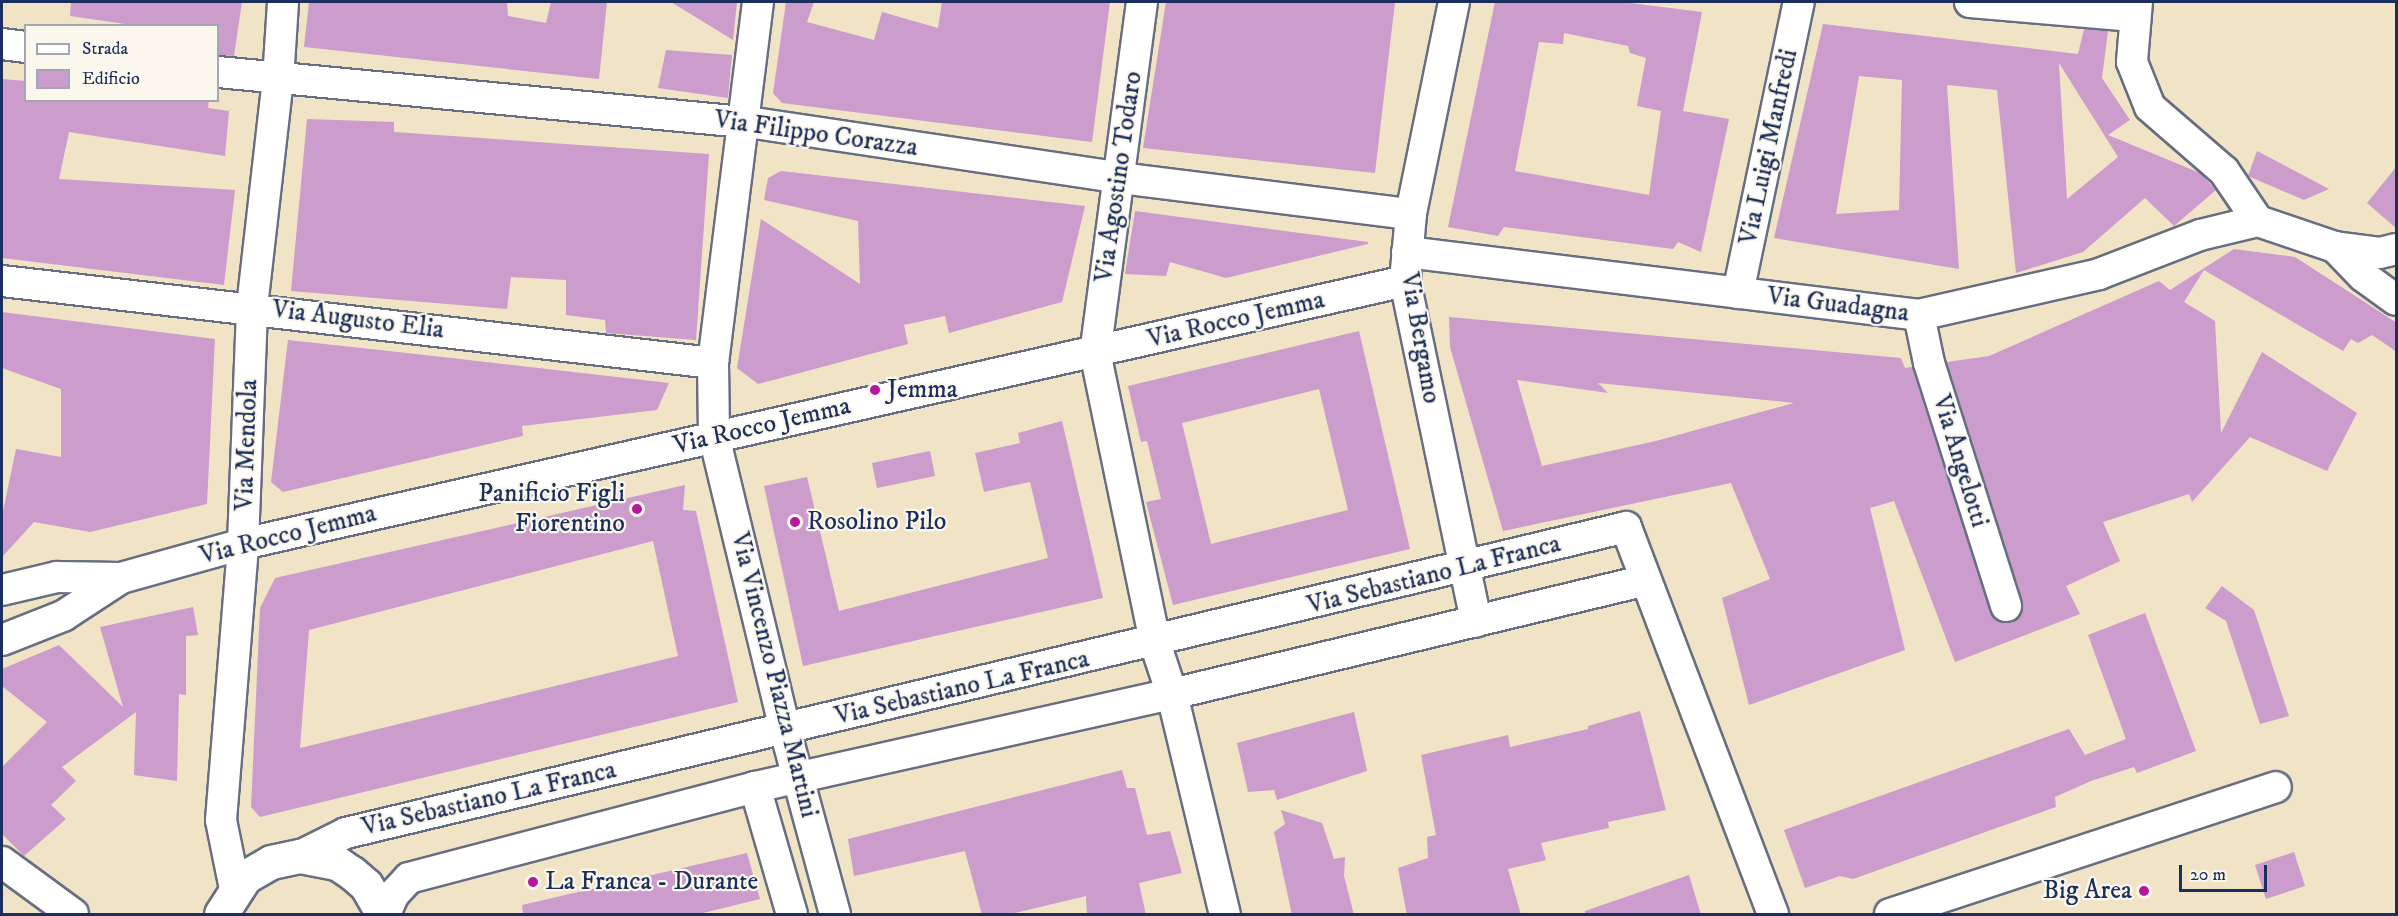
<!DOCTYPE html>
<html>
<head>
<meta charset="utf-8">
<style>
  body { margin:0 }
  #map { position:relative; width:2398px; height:916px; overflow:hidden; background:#f1e3c6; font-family:"IM FELL DW Pica",serif }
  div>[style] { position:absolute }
  .building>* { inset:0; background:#cb9ccc }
  .roads { filter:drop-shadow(2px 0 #666e82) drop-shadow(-2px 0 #666e82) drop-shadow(0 2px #666e82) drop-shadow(0 -2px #666e82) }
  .street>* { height:30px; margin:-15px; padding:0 15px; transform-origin:15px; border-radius:15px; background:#fff }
  .secondary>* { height:33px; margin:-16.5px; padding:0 16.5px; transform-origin:16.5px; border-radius:16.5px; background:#fff }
  .dots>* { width:16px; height:16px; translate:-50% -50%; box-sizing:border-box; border:3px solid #fbf7ec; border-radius:50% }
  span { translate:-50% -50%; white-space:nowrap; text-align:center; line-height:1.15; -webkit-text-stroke:4.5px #fbf7ec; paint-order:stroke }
  .street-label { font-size:26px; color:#1b2f5e }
  .poi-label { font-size:26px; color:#1b2f5e }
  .left { translate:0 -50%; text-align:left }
  .right { translate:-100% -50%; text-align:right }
  .frame { position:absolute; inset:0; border:3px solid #1b2f5e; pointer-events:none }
  .legend { position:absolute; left:24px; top:24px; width:195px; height:78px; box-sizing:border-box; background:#fbf7ec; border:2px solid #a1a7b3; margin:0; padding:8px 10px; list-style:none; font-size:18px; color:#1b2f5e }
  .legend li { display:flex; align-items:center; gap:12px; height:30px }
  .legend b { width:30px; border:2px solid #a1a7b3 }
  .scale { position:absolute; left:2179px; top:865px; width:88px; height:27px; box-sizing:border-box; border:3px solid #1b2f5e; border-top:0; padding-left:8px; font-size:18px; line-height:21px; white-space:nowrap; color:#1b2f5e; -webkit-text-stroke:4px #fbf7ec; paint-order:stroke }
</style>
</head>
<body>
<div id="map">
  <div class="building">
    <div style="clip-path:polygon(71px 2px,242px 2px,234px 56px,218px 55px,218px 26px,139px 26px,70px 16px)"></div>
    <div style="clip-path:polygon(309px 2px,507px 2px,508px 16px,546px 23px,551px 2px,607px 2px,599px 79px,304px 47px)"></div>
    <div style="clip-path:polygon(671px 2px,737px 2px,733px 40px)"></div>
    <div style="clip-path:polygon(786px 2px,814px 2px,807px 22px,874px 40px,882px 12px,938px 28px,942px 2px,1110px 2px,1092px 142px,782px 103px,773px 93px)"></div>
    <div style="clip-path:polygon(1166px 2px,1395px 2px,1375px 173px,1143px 148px)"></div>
    <div style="clip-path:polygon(evenodd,1495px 2px,1622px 2px,1702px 12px,1683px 111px,1729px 119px,1701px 252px,1678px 242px,1673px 249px,1504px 227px,1498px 236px,1448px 227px,1495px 2px,1564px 33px,1628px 46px,1630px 53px,1646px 58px,1637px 106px,1661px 111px,1649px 195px,1515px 171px,1539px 42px,1563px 44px,1564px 33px)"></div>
    <div style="clip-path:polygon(evenodd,1823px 24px,2078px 54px,2084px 29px,2108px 31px,2102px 78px,2130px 120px,2108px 135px,2200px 173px,2216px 190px,2174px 226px,2145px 198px,2083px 252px,2016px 273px,1997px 90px,1947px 85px,1959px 269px,1774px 238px,1823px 24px,2059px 63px,2118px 157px,2067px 199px,2059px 63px,1823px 24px,1859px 76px,1902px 80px,1899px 210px,1836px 214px,1859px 76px)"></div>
    <div style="clip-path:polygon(666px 50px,732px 55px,728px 98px,658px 88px)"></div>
    <div style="clip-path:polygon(2px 79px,26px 81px,26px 100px,209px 100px,208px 108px,229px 111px,225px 156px,69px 132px,59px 179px,235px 190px,224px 285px,2px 258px)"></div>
    <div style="clip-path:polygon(307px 119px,394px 122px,394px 132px,709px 154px,696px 340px,606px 333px,605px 320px,566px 315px,566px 280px,511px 277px,507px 309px,291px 291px)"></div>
    <div style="clip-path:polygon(2257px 151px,2329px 189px,2304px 200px,2248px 176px)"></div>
    <div style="clip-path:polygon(2397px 166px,2397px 229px,2367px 203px)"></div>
    <div style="clip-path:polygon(781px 171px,1085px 206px,1062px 302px,949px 333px,945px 316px,904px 325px,908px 344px,758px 384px,737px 368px,761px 219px,860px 284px,858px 221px,764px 200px,768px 178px)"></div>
    <div style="clip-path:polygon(1135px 211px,1368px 242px,1368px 244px,1226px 278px,1170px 262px,1166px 276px,1125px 274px)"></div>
    <div style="clip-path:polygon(evenodd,2234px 249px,2295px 257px,2397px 323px,2397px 352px,2372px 335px,2358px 343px,2351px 339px,2343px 351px,2204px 270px,2184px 302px,2215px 321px,2221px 433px,2262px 352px,2357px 413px,2327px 471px,2250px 437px,2192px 502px,2189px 494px,2103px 522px,2120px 561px,2066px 586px,2080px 614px,1955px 662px,1894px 501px,1870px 508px,1905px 650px,1749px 705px,1722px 598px,1770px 579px,1731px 483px,1503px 531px,1450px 347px,1449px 317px,1901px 358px,1905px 368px,1912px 367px,1990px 611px,1995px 619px,2011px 623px,2019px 617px,2022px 601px,1947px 362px,1989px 356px,2159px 281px,2170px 290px,2234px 249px,1517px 380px,1608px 393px,1598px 383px,1794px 403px,1656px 441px,1542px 466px,1517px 380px)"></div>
    <div style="clip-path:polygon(2px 312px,215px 339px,207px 504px,90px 532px,34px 522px,2px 557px,2px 516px,16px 449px,61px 457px,61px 389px,2px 368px)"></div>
    <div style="clip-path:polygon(evenodd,1359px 331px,1410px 549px,1173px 605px,1146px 502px,1161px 499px,1147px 441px,1141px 442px,1128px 386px,1359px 331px,1319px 389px,1348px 510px,1211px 544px,1182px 423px,1319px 389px)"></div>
    <div style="clip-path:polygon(288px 340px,416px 354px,669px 383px,657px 410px,522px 426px,523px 436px,283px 492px,271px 482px)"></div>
    <div style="clip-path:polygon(1062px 421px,1103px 598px,803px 666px,764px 486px,807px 477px,839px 611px,1048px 558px,1030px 482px,984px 492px,975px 453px,1020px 443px,1018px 433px)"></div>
    <div style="clip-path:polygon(930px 451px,935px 476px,877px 488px,872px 463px)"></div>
    <div style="clip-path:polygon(evenodd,685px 485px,683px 510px,696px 511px,738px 702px,260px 817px,251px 807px,260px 608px,275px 578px,685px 485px,653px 541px,678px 656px,300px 748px,309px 630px,653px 541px)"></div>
    <div style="clip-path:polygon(2222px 586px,2254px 610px,2289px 716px,2260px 724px,2226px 621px,2205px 608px)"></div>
    <div style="clip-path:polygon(193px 607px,198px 635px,186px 636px,186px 695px,179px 694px,177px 781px,134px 775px,136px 712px,62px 767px,76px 781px,51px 805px,66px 819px,24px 856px,2px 834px,2px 767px,47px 722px,2px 686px,2px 669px,59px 645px,123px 707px,100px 627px)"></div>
    <div style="clip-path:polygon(2145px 613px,2196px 751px,2137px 773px,2134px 767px,2091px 781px,2055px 797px,2056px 807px,1853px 879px,1840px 876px,1805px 888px,1784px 830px,2069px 729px,2085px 755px,2126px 739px,2088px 635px)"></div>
    <div style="clip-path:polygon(1640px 711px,1666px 810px,1608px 822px,1609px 828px,1541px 843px,1546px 860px,1508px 869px,1521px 915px,1407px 915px,1398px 868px,1428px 858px,1427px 837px,1436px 835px,1421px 755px,1508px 735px,1510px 747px,1588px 729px,1588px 726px)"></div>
    <div style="clip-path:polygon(1354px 712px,1367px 771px,1277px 800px,1274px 790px,1248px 792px,1237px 743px)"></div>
    <div style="clip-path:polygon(1122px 770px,1127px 788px,1135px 788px,1147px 835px,1170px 831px,1182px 873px,1139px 883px,1146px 915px,1087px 915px,1086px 896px,1007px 915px,982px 915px,965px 851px,854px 876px,848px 839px)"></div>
    <div style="clip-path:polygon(1281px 810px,1322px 823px,1334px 859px,1345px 857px,1344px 876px,1354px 915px,1292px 915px,1274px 832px,1285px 824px)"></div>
    <div style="clip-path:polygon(2294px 852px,2305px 886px,2266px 899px,2255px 865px)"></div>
    <div style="clip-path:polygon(747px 853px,760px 899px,695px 915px,523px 915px,522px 905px)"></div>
    <div style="clip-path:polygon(1689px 875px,1701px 915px,1585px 915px,1585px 911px)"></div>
  </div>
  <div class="roads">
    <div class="street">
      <div style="left:758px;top:2px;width:364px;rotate:97.1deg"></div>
      <div style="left:713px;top:363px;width:73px;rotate:89.2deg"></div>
      <div style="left:714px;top:436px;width:302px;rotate:76.4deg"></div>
      <div style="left:785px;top:730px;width:191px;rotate:74.8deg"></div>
      <div style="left:1142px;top:2px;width:353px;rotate:97.6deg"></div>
      <div style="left:1095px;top:352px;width:297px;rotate:78.3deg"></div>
      <div style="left:1155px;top:643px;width:54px;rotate:71.6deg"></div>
      <div style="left:1172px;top:694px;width:226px;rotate:76.5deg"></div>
      <div style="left:1454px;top:2px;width:216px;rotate:101.5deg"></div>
      <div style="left:1411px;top:214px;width:67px;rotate:95.1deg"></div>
      <div style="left:1405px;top:281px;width:348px;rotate:78.2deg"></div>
      <div style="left:1970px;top:2px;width:164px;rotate:4.9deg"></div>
      <div style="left:2137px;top:2px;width:60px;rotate:94.8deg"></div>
      <div style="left:2132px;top:62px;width:48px;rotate:68.2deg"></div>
      <div style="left:2150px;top:107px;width:98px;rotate:40.9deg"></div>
      <div style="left:2224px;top:171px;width:60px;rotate:55.8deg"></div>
      <div style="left:2px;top:44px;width:24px;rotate:7deg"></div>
      <div style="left:218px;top:72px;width:538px;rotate:5.44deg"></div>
      <div style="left:754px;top:123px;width:370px;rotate:8.5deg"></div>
      <div style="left:1120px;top:178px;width:293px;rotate:7.1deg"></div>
      <div style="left:2335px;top:247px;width:40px;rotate:46deg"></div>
      <div style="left:2363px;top:276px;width:41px;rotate:36deg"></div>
      <div style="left:1407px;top:252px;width:516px;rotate:7.01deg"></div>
      <div style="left:1919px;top:315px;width:185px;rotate:-12.8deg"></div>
      <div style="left:2099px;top:274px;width:108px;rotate:-21.1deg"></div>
      <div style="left:2200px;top:235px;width:60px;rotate:-13.6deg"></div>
      <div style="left:2258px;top:221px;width:81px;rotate:18.7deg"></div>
      <div style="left:2335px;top:247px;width:45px;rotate:7.6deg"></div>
      <div style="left:2380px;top:253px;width:16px;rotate:-14deg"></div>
      <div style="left:2px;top:281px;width:716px;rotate:6.58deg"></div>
      <div style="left:1738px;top:293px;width:297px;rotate:-78.2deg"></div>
      <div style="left:1919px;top:315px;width:49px;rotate:78.2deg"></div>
      <div style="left:1929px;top:363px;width:255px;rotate:72.4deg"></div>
      <div style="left:2px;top:590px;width:57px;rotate:-13.3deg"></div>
      <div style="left:57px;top:577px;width:64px;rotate:0.9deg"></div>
      <div style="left:121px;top:578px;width:127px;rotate:-15.6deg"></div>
      <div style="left:243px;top:544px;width:1191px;rotate:-12.75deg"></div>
      <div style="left:2px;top:640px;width:66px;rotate:-21.5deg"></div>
      <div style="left:63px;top:616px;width:69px;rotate:-33.2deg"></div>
      <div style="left:755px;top:787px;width:132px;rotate:73.8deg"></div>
      <div style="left:300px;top:856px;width:51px;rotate:-26.6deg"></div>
      <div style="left:346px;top:833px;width:1316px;rotate:-13.44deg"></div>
      <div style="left:1626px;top:527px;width:414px;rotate:69.2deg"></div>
      <div style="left:2px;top:862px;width:88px;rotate:36.2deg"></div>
      <div style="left:235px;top:889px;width:70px;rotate:-101.5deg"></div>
      <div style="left:221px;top:820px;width:277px;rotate:-85.4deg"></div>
      <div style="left:243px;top:544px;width:237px;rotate:-87.8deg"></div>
      <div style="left:252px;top:307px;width:228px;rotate:-83.5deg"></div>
      <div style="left:278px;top:80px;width:78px;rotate:-86.3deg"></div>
      <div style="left:385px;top:914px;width:22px;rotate:-66deg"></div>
      <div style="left:394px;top:894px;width:22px;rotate:-47deg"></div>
      <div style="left:409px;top:878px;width:358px;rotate:-14.7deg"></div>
      <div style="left:755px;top:787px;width:427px;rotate:-12.6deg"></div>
      <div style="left:1172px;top:694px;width:485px;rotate:-13.5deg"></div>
      <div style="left:1890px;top:914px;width:406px;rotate:-18.2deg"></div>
    </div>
    <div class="secondary">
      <div style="left:221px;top:914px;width:44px;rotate:-57deg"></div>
      <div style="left:245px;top:877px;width:30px;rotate:-30deg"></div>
      <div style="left:271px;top:862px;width:30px;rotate:-12deg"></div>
      <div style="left:300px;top:856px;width:38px;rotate:11deg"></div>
      <div style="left:337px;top:863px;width:18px;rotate:34deg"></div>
      <div style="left:352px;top:873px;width:18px;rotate:41deg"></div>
      <div style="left:366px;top:885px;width:34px;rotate:60deg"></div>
    </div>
  </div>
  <div class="dots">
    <div style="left:875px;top:390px;background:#b5179e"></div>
    <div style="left:637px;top:509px;background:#b5179e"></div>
    <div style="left:795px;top:522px;background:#b5179e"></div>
    <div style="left:533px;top:882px;background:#b5179e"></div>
    <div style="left:2144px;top:891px;background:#b5179e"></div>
  </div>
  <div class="street-label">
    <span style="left:816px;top:134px;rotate:8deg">Via Filippo Corazza</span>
    <span style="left:1769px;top:147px;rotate:-78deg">Via Luigi Manfredi</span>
    <span style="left:1119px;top:177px;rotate:-82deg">Via Agostino Todaro</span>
    <span style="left:1838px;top:305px;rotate:7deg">Via Guadagna</span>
    <span style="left:358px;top:320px;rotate:7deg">Via Augusto Elia</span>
    <span style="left:1236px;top:320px;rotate:-13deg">Via Rocco Jemma</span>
    <span style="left:1420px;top:338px;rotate:80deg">Via Bergamo</span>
    <span style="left:762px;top:426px;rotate:-13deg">Via Rocco Jemma</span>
    <span style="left:247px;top:445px;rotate:-88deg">Via Mendola</span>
    <span style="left:1960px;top:461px;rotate:73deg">Via Angelotti</span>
    <span style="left:288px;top:535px;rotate:-14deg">Via Rocco Jemma</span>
    <span style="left:1434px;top:575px;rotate:-14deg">Via Sebastiano La Franca</span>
    <span style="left:774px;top:675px;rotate:76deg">Via Vincenzo Piazza Martini</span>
    <span style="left:962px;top:688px;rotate:-13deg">Via Sebastiano La Franca</span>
    <span style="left:489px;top:799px;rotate:-13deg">Via Sebastiano La Franca</span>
  </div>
  <div class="poi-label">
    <span class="left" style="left:887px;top:390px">Jemma</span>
    <span class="right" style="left:625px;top:509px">Panificio Figli<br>Fiorentino</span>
    <span class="left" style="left:807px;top:522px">Rosolino Pilo</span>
    <span class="left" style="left:545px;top:882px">La Franca - Durante</span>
    <span class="right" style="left:2132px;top:891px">Big Area</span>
  </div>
  <div class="frame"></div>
  <ul class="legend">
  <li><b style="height:8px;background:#fff"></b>Strada</li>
  <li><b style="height:16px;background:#cb9ccc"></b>Edificio</li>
  </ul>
  <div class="scale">20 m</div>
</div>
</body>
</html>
